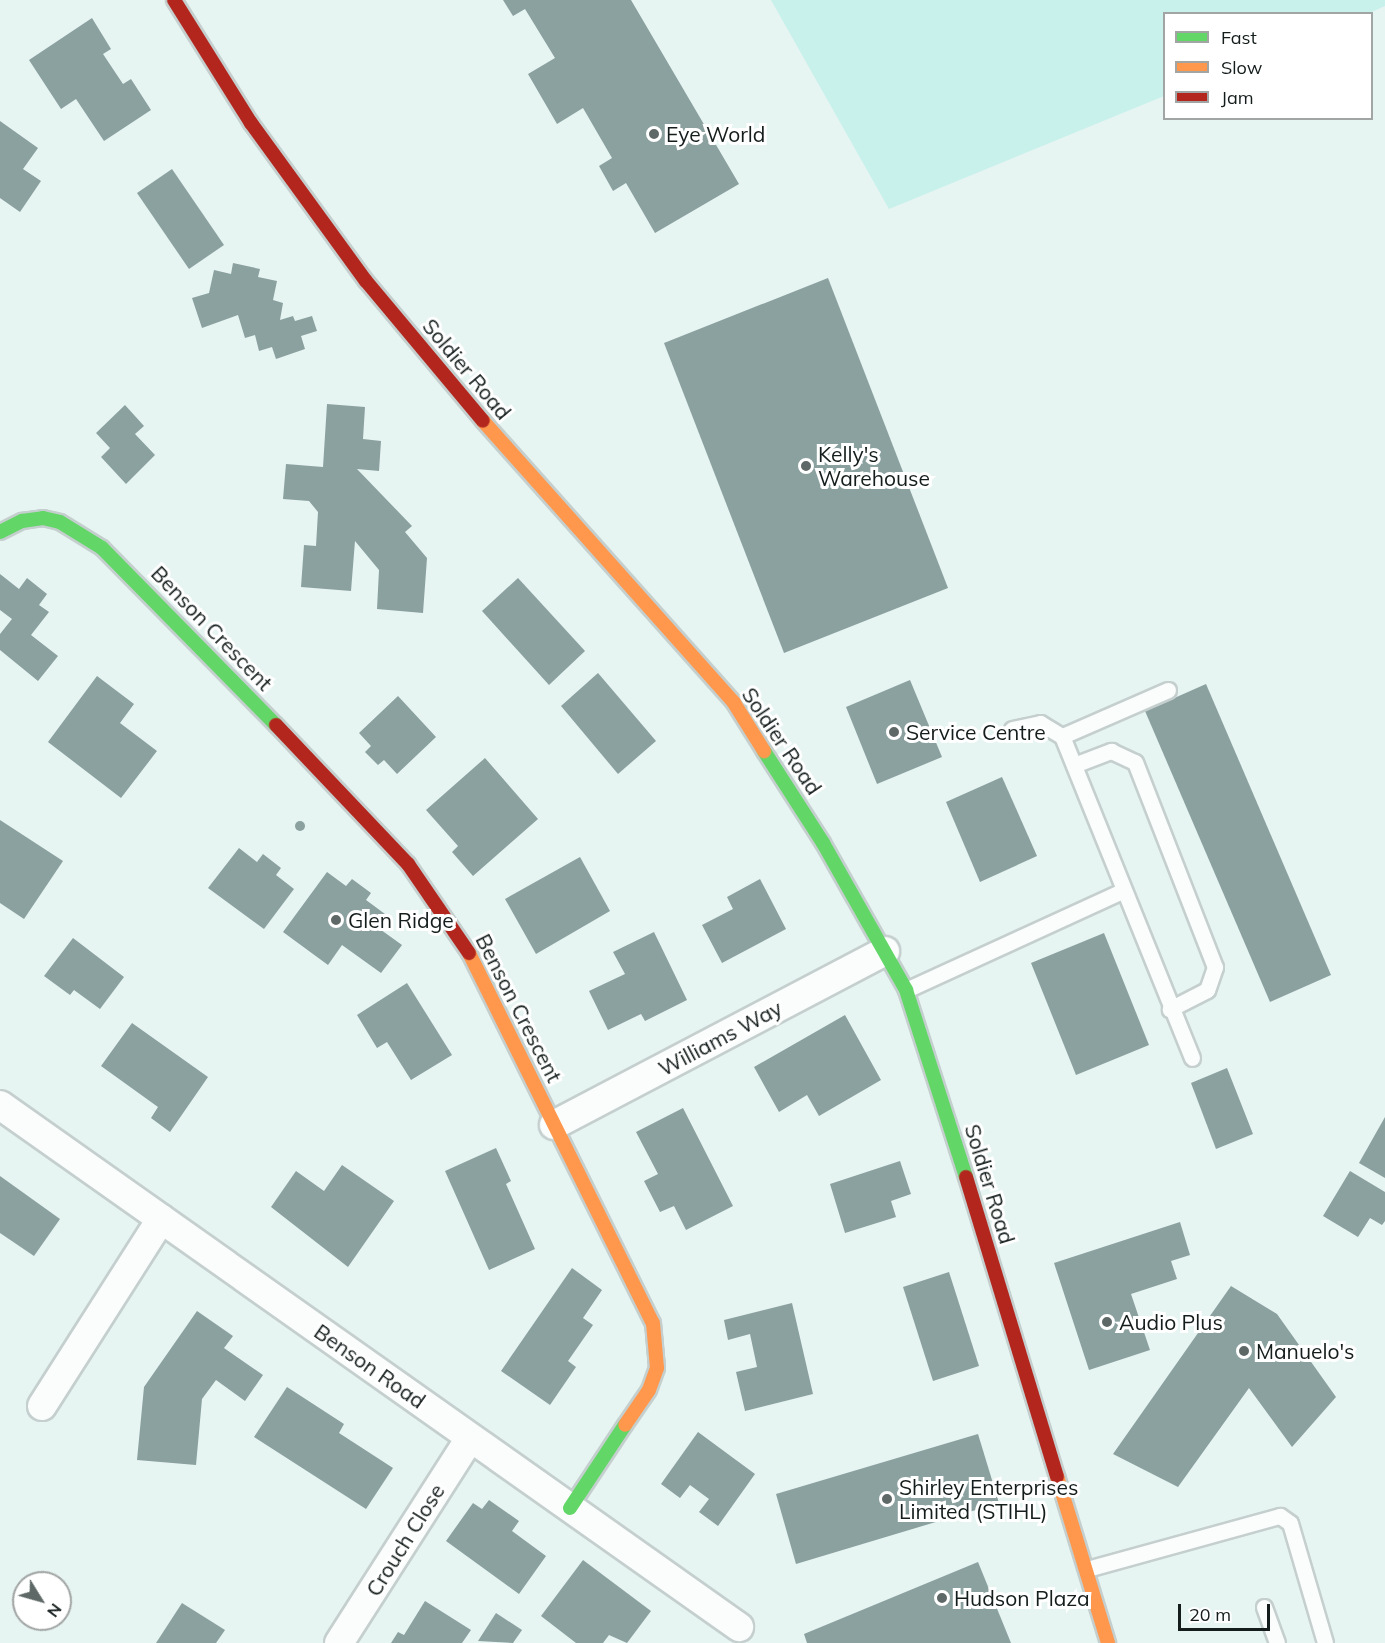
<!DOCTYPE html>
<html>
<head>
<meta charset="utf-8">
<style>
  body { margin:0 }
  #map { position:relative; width:1385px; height:1643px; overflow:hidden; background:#e6f4f2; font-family:Mulish,sans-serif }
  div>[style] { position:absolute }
  .green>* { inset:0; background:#c8f1ec }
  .building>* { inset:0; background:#8ba19f }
  .round { border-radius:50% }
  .roads { filter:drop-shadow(2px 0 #c4cfce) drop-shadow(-2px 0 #c4cfce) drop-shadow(0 2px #c4cfce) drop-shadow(0 -2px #c4cfce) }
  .lane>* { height:15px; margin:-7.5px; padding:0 7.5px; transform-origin:7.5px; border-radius:7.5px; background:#fbfdfd }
  .street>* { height:28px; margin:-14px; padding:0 14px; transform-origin:14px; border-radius:14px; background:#fbfdfd }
  .fast>* { height:14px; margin:-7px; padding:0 7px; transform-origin:7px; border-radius:7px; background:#63d668 }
  .slow>* { height:14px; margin:-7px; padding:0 7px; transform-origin:7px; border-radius:7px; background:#ff974d }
  .jam>* { height:14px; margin:-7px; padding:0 7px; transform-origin:7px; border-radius:7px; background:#b3261e }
  .dots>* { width:16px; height:16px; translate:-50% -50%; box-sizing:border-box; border:3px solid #fff; border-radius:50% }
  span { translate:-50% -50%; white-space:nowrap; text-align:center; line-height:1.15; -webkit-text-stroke:6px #fff; paint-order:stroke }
  .poi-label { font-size:21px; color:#141d1c }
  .left { translate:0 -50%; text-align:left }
  .street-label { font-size:21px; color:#141d1c }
  .legend { position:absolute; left:1163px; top:12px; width:210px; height:108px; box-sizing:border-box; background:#fff; border:2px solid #a1a5a4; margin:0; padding:8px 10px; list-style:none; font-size:18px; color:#141d1c }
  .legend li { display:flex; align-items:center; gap:12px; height:30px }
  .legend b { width:30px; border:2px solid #a1a5a4 }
  .north { position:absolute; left:12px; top:1571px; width:60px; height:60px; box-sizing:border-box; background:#fff; border:2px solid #a1a5a4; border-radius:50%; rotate:127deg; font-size:16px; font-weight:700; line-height:24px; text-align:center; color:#141d1c }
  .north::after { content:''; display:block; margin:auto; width:21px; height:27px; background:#5e6867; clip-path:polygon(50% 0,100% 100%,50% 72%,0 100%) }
  .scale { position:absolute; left:1178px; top:1604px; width:92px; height:27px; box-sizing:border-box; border:3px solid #141d1c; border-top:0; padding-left:8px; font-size:18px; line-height:21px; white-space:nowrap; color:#141d1c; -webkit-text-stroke:4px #fff; paint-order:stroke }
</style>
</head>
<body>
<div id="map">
  <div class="green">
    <div style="clip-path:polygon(771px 0,1385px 0,1385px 6px,1367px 14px,1164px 14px,1164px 96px,889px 209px)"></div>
  </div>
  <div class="building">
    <div style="clip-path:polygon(503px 0,631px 0,739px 184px,655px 233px,626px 183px,613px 191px,599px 166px,612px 158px,583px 108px,557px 124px,528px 74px,555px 58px,525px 9px,513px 16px)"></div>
    <div style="clip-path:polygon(92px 18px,111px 49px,103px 54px,123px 84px,131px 79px,151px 110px,104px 141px,76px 99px,61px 109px,29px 60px)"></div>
    <div style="clip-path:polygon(0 121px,38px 148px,23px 169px,41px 181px,20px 212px,0 198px)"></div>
    <div style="clip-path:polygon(172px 169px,224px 245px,189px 269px,137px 193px)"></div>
    <div style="clip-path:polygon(233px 263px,260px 269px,258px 277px,277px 281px,273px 300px,283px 303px,280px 320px,293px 316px,295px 321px,312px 316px,317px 331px,301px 336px,305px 349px,276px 359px,272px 347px,259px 351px,255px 335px,245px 338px,238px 315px,202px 328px,192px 298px,209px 293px,214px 270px,231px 274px)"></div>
    <div style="clip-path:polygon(828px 278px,948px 588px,784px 653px,664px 343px)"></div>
    <div style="clip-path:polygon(327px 404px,365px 407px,363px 439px,381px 441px,379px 471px,357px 469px,412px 526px,405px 532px,427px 558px,423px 613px,377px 609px,379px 570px,355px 541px,351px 591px,301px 587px,304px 545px,316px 546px,318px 512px,309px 501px,283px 499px,286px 464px,323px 467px)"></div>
    <div style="clip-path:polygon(125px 405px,144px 426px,135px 434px,155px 455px,126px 484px,101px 457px,110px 448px,96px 433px)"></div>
    <div style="clip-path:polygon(0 574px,19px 589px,27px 578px,47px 594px,39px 605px,49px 612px,31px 635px,58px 656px,38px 681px,0 650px,0 634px,12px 619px,0 610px)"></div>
    <div style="clip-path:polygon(518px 578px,585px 651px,549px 685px,482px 611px)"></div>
    <div style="clip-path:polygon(598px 673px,656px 741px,618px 774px,561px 706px)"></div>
    <div style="clip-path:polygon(97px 676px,134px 704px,120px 723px,157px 751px,121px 798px,48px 742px)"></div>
    <div style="clip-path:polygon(910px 680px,942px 757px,877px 784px,846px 707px)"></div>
    <div style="clip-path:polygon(1206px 684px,1331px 975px,1270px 1002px,1145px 711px)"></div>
    <div style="clip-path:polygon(398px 696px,436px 737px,397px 774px,384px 760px,378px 765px,365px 752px,371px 746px,359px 733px)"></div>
    <div style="clip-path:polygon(485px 758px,538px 819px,473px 876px,452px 852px,458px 846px,426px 810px)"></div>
    <div style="clip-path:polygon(1002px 777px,1037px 856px,980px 882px,946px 802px)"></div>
    <div style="clip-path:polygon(0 820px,63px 861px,24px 919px,0 903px)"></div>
    <div class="round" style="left:295px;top:821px;width:10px;height:10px"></div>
    <div style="clip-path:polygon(239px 848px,257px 862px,263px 854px,281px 868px,276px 875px,294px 889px,264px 929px,208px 888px)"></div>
    <div style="clip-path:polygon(580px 857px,610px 911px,536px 954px,505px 899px)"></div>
    <div style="clip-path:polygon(327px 872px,346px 886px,352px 879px,371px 893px,366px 900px,385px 914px,377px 927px,402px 945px,381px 973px,342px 945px,328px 965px,283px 932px)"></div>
    <div style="clip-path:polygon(760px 879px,786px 929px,722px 963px,702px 925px,733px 909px,727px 897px)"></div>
    <div style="clip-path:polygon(654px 932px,687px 1000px,645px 1021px,641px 1014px,608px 1030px,589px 991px,625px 974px,613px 952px)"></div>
    <div style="clip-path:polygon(1104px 933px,1149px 1045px,1076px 1075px,1031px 963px)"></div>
    <div style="clip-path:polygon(73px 938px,124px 977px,100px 1009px,74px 990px,70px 995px,44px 976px)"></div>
    <div style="clip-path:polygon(407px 983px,452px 1055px,411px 1080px,387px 1042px,377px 1048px,357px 1015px)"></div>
    <div style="clip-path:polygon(845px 1015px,881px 1080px,819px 1116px,807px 1095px,779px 1112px,754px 1067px)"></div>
    <div style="clip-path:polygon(132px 1023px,208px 1077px,170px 1132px,151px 1118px,158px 1107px,101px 1066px)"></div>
    <div style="clip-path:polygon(1227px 1068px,1253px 1134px,1216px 1149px,1191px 1083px)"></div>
    <div style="clip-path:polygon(683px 1108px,733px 1206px,686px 1230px,674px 1206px,660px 1212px,644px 1181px,658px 1174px,636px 1132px)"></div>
    <div style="clip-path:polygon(1385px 1117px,1385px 1178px,1359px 1163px)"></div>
    <div style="clip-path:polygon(496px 1148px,511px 1181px,506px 1184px,535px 1249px,489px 1270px,445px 1171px)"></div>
    <div style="clip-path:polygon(900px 1161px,911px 1194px,891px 1201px,896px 1217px,845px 1233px,830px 1184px)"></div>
    <div style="clip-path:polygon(342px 1165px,394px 1201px,348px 1267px,271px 1207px,296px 1171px,324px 1191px)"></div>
    <div style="clip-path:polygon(1350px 1171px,1385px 1192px,1385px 1221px,1382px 1225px,1370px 1218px,1358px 1237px,1323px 1216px)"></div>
    <div style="clip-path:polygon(0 1176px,60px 1219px,34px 1256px,0 1233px)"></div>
    <div style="clip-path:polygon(1180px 1222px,1190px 1255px,1171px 1261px,1177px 1279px,1131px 1294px,1150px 1350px,1089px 1370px,1054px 1263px)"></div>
    <div style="clip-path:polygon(572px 1268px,602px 1290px,583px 1318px,593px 1325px,568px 1361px,576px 1367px,550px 1405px,501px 1371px)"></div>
    <div style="clip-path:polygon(949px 1272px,979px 1366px,933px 1381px,903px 1287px)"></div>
    <div style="clip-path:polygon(1231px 1286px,1277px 1314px,1336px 1397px,1292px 1447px,1249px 1388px,1178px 1487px,1113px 1454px)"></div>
    <div style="clip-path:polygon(792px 1303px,813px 1394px,745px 1411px,736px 1372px,757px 1367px,750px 1334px,728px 1340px,724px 1320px)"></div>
    <div style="clip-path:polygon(197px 1311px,233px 1336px,224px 1348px,263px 1375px,245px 1401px,216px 1380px,202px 1399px,196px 1465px,137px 1460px,144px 1387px)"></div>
    <div style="clip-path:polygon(287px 1387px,344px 1424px,339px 1433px,393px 1468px,366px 1509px,254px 1437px)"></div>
    <div style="clip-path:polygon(698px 1432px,755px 1474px,718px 1526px,699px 1512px,709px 1499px,690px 1485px,680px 1498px,661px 1484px)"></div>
    <div style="clip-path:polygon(978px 1434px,999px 1503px,796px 1564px,776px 1494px)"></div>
    <div style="clip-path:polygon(489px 1500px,519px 1521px,512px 1531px,546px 1556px,519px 1594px,446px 1541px,473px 1503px,482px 1509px)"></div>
    <div style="clip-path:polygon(583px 1560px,651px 1611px,627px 1643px,609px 1635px,603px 1643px,576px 1643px,541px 1616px)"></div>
    <div style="clip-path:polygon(978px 1562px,1011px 1643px,807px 1643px,804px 1634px)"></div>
    <div style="clip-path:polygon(425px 1601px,471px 1630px,462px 1643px,391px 1643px,398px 1632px,404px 1635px)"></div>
    <div style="clip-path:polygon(182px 1603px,225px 1630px,216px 1643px,156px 1643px)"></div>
    <div style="clip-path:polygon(496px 1613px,522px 1630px,513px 1643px,478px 1641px)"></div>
  </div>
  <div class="roads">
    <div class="lane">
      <div style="left:1168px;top:690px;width:116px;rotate:156.5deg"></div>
      <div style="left:1062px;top:736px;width:347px;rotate:68deg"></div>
      <div style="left:1012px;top:729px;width:29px;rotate:-12deg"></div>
      <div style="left:1040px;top:723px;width:26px;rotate:31deg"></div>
      <div style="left:1074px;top:765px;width:40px;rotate:-21deg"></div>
      <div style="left:1111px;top:751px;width:26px;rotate:25deg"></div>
      <div style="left:1135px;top:762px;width:220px;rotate:68.7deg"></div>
      <div style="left:1215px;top:967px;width:24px;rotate:109deg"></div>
      <div style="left:1207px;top:990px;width:42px;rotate:152.8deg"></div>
      <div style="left:906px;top:990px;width:238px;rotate:-24.6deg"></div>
      <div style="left:1087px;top:1569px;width:200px;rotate:-15.4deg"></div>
      <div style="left:1280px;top:1516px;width:12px;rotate:35deg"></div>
      <div style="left:1290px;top:1523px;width:125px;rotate:73.7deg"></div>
      <div style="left:1264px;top:1607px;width:38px;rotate:70deg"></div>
    </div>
    <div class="street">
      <div style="left:0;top:1105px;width:905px;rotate:35.24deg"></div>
      <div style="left:554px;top:1125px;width:374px;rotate:-27.7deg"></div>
      <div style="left:42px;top:1406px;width:222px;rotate:-57.5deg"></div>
      <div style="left:339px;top:1643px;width:243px;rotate:-57.4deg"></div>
    </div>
    <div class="fast">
      <div style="left:0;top:532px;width:25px;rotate:-27deg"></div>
      <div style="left:22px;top:521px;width:21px;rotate:-8deg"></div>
      <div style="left:43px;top:518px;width:17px;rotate:13deg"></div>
      <div style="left:60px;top:522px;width:49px;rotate:31.8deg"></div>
      <div style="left:102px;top:548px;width:248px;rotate:45.5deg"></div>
      <div style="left:764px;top:751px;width:109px;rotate:57.3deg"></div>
      <div style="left:823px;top:843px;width:169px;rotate:60.5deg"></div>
      <div style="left:906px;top:990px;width:196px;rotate:72.2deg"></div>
      <div style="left:570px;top:1508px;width:100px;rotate:-56.5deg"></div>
    </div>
    <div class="slow">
      <div style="left:483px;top:421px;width:378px;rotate:48.3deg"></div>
      <div style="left:734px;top:703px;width:57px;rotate:58deg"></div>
      <div style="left:469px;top:953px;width:413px;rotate:63.6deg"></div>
      <div style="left:653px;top:1323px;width:45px;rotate:84.9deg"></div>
      <div style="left:657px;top:1368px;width:23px;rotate:110deg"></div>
      <div style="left:649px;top:1390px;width:42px;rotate:124.4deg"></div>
      <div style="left:1057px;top:1476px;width:175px;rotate:73deg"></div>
    </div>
    <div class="jam">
      <div style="left:174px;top:0;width:145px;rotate:58deg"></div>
      <div style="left:251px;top:123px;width:195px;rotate:54deg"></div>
      <div style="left:366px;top:281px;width:182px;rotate:50.1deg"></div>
      <div style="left:276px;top:725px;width:192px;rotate:46.5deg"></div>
      <div style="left:408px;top:864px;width:108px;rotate:55.6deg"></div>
      <div style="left:966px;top:1177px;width:313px;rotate:73.1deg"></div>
    </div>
  </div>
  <div class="dots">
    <div style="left:654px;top:134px;background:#5e6867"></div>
    <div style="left:806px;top:466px;background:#5e6867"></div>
    <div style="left:894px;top:732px;background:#5e6867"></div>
    <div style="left:336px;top:920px;background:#5e6867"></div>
    <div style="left:1107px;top:1322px;background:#5e6867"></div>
    <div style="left:1244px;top:1351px;background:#5e6867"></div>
    <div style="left:887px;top:1499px;background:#5e6867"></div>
    <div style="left:942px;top:1598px;background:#5e6867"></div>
  </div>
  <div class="poi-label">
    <span class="left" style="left:666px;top:134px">Eye World</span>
    <span class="left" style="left:818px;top:466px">Kelly's<br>Warehouse</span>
    <span class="left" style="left:906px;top:732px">Service Centre</span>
    <span class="left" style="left:348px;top:920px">Glen Ridge</span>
    <span class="left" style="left:1119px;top:1322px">Audio Plus</span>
    <span class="left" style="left:1256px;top:1351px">Manuelo's</span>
    <span class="left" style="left:899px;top:1499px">Shirley Enterprises<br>Limited (STIHL)</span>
    <span class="left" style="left:954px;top:1598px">Hudson Plaza</span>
  </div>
  <div class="street-label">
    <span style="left:467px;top:369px;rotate:50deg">Soldier Road</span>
    <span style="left:212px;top:628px;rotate:46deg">Benson Crescent</span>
    <span style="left:782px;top:741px;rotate:56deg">Soldier Road</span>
    <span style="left:519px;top:1008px;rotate:63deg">Benson Crescent</span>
    <span style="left:720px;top:1038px;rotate:-28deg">Williams Way</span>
    <span style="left:990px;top:1184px;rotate:73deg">Soldier Road</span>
    <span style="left:370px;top:1366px;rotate:35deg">Benson Road</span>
    <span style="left:405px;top:1540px;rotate:-58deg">Crouch Close</span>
  </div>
  <ul class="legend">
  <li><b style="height:8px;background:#63d668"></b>Fast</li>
  <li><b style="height:8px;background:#ff974d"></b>Slow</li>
  <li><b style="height:8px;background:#b3261e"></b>Jam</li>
  </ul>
  <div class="north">N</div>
  <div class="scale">20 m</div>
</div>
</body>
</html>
